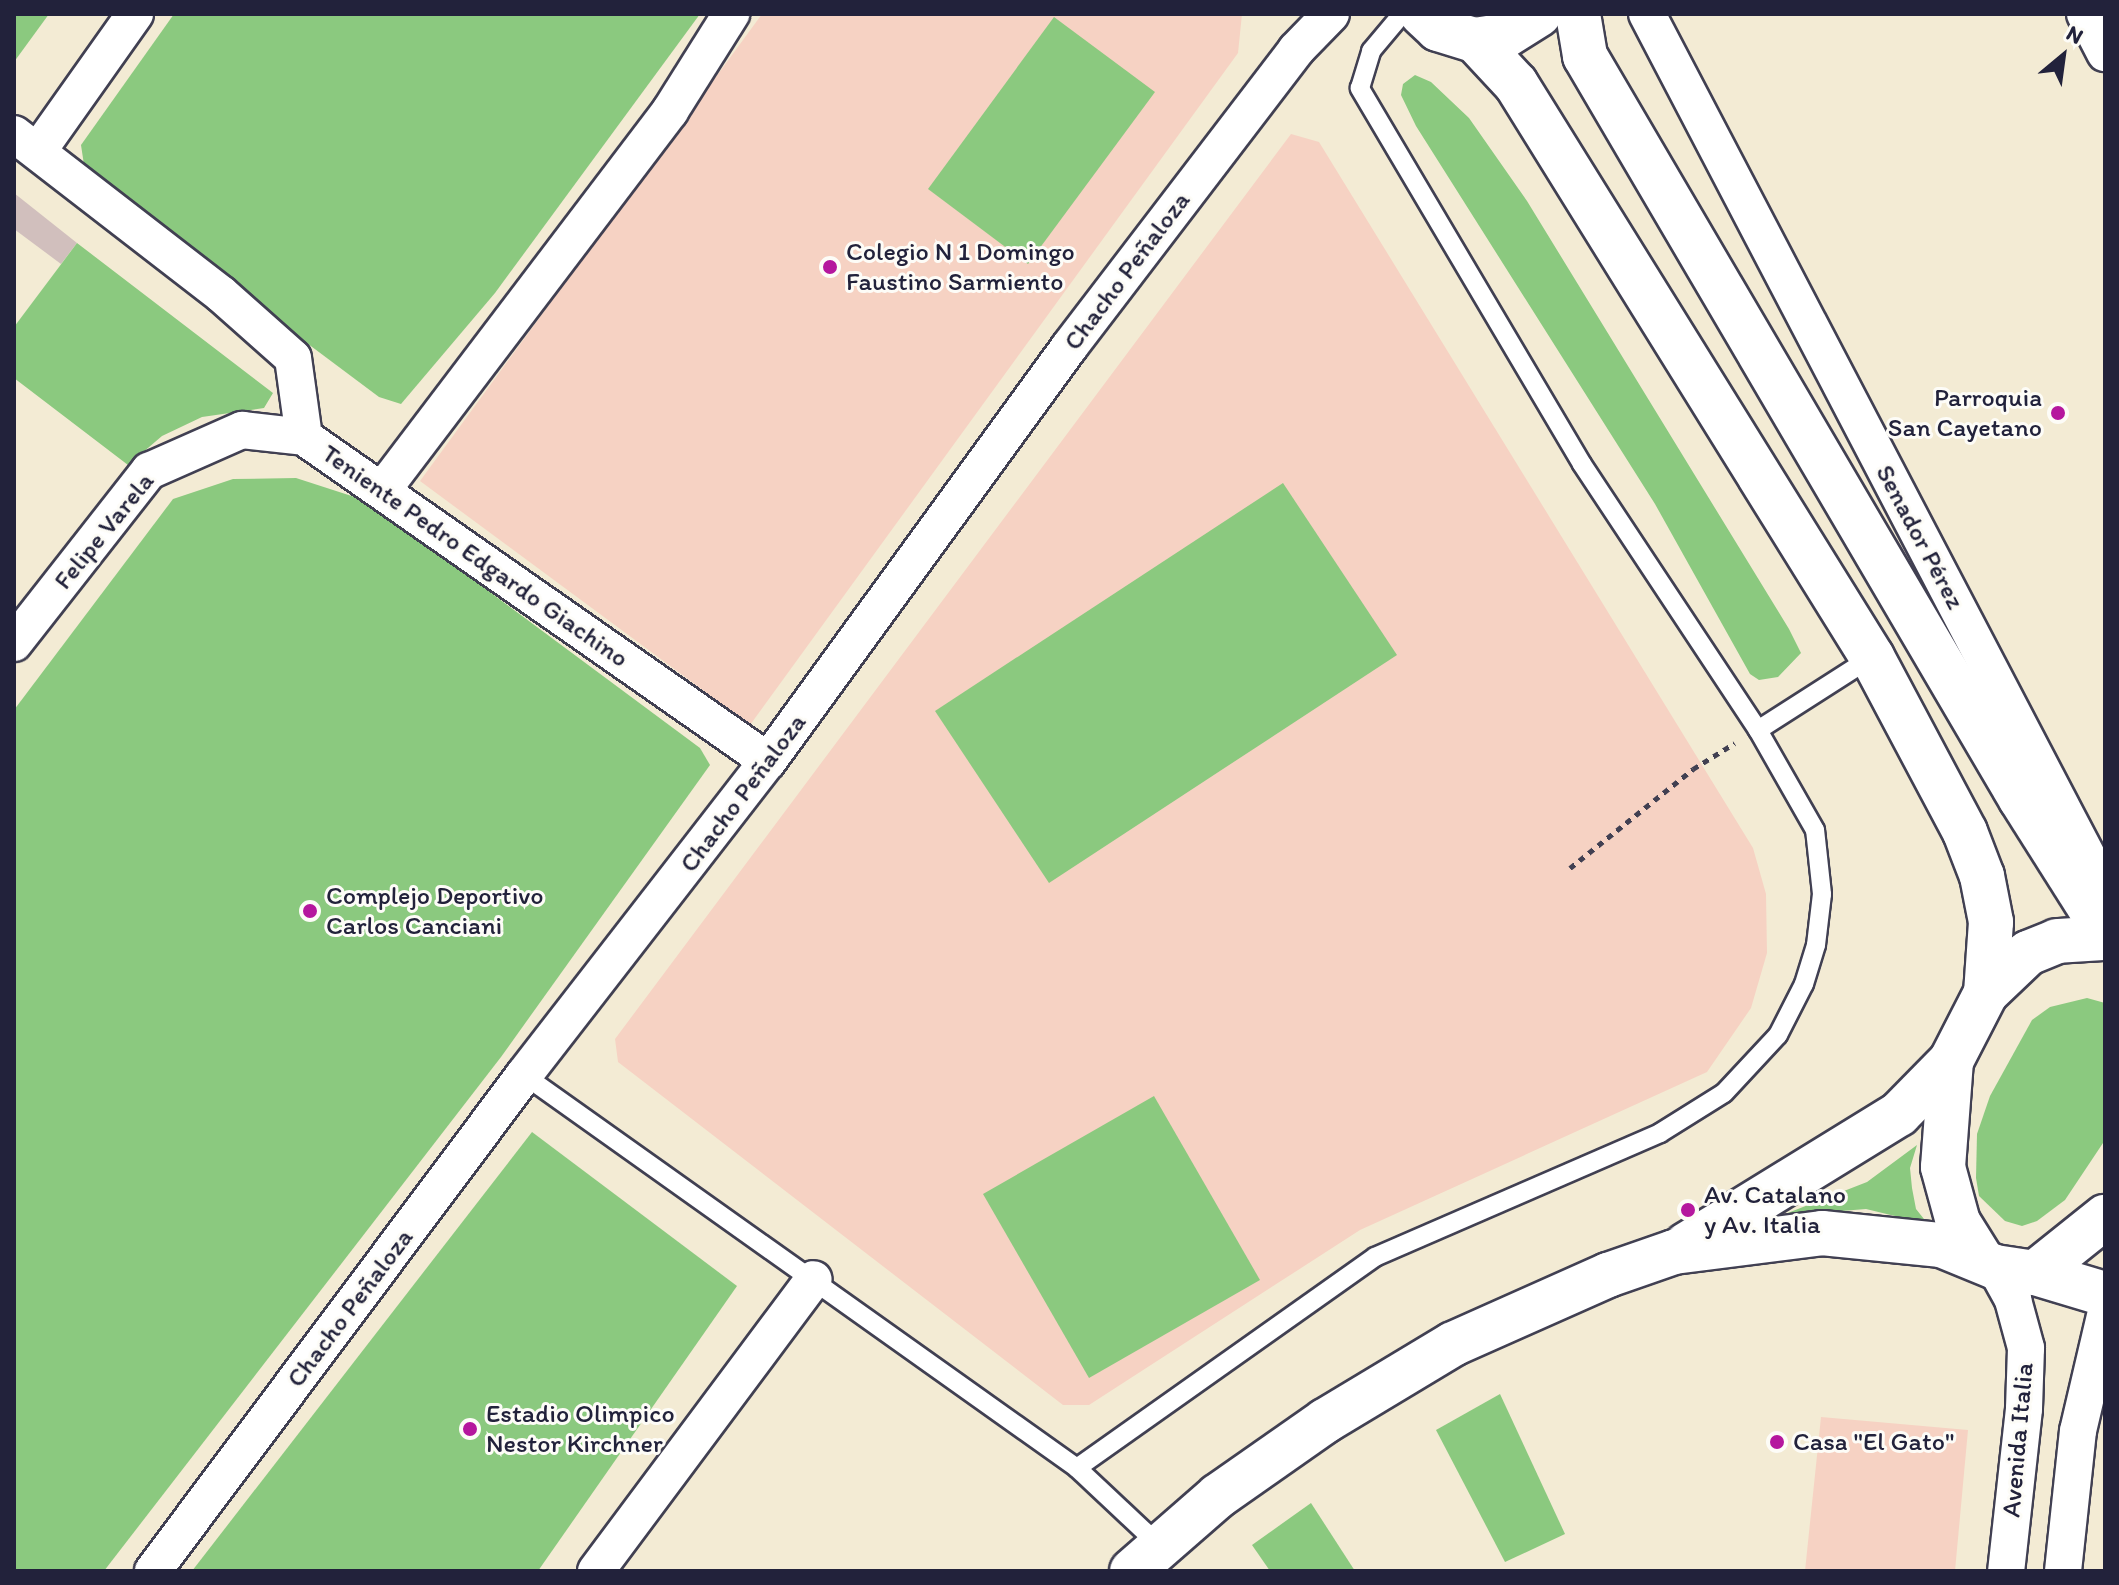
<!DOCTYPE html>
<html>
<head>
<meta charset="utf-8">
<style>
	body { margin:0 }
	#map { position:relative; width:2119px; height:1585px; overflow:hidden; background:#f3ebd4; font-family:Itim,sans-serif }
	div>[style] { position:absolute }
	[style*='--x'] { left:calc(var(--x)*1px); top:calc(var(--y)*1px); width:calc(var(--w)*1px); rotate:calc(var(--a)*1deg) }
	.built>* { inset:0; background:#f6d2c3 }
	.industrial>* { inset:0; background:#d1bfbd }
	.green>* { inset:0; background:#8bc97f }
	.path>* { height:5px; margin-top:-2.5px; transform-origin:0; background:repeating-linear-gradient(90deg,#414052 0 6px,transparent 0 12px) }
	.roads { filter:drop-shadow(2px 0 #414052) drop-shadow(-2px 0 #414052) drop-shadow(0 2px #414052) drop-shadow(0 -2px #414052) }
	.service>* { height:18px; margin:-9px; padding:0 9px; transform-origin:9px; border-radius:9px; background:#fff }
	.minor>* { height:36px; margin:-18px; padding:0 18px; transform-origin:18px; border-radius:18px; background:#fff }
	.tertiary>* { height:44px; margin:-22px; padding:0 22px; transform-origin:22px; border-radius:22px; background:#fff }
	.secondary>* { height:44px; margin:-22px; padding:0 22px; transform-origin:22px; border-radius:22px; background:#fff }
	.dots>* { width:22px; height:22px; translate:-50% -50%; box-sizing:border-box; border:4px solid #fdfcf7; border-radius:50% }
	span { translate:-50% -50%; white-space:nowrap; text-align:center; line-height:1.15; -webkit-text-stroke:6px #fdfcf7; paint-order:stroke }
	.poi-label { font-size:26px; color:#22223b }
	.left { translate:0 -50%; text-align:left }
	.right { translate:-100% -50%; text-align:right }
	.street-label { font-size:26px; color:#22223b }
	.frame { position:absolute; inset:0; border:16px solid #22223b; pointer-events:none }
	.north { position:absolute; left:2023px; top:16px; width:80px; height:80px; -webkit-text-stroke:6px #fdfcf7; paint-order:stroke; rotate:29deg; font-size:22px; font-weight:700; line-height:32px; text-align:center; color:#22223b }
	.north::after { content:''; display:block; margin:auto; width:28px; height:36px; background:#22223b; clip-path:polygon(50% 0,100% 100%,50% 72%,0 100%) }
</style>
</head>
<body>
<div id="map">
	<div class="built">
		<i style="clip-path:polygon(762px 14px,1242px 14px,1238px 53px,750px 725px,420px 481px)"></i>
		<i style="clip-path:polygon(1291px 134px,1319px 142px,1753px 848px,1766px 894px,1767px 953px,1751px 1008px,1707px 1072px,1360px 1230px,1089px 1405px,1063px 1405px,618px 1062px,615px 1039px)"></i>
		<i style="clip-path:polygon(1821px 1417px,1968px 1430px,1955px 1571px,1805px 1571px)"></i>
	</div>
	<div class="industrial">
		<i style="clip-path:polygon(14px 193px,77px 243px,61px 264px,14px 229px)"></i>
	</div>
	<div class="green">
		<i style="clip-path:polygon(14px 14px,49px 14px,14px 62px)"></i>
		<i style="clip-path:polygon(174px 14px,700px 14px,495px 293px,401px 404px,379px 397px,86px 178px,81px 145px)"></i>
		<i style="clip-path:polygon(1054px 17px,1155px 92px,1028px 264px,928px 189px)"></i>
		<i style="clip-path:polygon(1415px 75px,1431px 82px,1469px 118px,1527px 201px,1789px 629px,1801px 653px,1778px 677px,1759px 680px,1750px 674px,1655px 504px,1416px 126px,1401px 95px,1403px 84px)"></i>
		<i style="clip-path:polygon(77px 243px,273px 393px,264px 408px,202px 417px,162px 436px,128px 465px,14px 378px,14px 327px)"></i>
		<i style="clip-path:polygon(296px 478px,367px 501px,700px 748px,710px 765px,501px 1057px,104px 1571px,14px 1571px,14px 710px,173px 499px,233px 479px)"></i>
		<i style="clip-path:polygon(1283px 483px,1397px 655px,1049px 883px,935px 711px)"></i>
		<i style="clip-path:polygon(2087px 998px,2105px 1003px,2105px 1140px,2065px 1200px,2037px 1221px,2022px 1226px,2005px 1221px,1979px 1196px,1976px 1178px,1977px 1134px,1990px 1096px,2032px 1020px,2050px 1007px)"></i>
		<i style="clip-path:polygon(1154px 1096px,1260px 1280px,1089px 1378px,983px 1194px)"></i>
		<i style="clip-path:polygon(532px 1132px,737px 1286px,538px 1571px,192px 1571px)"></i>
		<i style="clip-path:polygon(1917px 1145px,1910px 1168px,1912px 1188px,1916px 1209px,1928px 1224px,1866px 1209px,1780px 1216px,1867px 1182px)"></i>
		<i style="clip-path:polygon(1500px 1394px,1565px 1534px,1505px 1562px,1436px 1430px)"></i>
		<i style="clip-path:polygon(1311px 1503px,1355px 1571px,1270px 1571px,1252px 1545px)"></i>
	</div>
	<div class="path">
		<i style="--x:1570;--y:868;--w:158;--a:-38.8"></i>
		<i style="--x:1693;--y:769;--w:49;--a:-31.8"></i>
	</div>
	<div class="roads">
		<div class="service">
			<i style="--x:1758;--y:730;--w:135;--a:-32.6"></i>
			<i style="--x:524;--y:1075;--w:678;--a:35.4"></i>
			<i style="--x:1077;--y:1468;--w:115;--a:43.2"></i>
			<i style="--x:1077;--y:1468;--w:365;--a:-35.3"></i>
			<i style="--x:1375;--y:1257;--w:311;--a:-23.5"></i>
			<i style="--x:1660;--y:1133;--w:75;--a:-32"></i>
			<i style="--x:1724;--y:1093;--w:79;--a:-47"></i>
			<i style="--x:1778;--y:1035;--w:57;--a:-63"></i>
			<i style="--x:1804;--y:984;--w:41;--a:-72.9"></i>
			<i style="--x:1816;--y:945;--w:51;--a:-83.3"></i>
			<i style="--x:1822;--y:894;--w:64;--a:-96.2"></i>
			<i style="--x:1815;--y:830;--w:115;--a:-119.7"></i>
			<i style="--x:1758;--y:730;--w:319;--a:-123.5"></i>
			<i style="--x:1582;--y:464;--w:437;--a:-120.6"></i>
			<i style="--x:1360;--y:88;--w:39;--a:-73"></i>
			<i style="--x:1371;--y:51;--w:48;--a:-50"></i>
		</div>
		<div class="minor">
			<i style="--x:1647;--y:14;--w:989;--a:62.4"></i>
			<i style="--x:2085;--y:14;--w:44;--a:62.9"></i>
			<i style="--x:14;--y:134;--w:262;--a:37.7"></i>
			<i style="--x:221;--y:294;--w:96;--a:41.6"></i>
			<i style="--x:293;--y:358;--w:80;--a:82.1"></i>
			<i style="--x:38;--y:151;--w:168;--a:-54.7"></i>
			<i style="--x:384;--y:488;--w:473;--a:-52.8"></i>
			<i style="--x:670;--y:111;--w:115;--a:-57.8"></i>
			<i style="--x:14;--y:643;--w:219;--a:-51.9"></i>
			<i style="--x:149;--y:471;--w:102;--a:-23.8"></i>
			<i style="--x:242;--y:430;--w:62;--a:6.4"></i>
			<i style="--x:304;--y:437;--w:566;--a:34.93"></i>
			<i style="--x:1995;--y:1267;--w:38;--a:61"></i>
			<i style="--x:2013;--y:1300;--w:50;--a:74.8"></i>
			<i style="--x:2026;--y:1348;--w:61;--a:91.9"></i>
			<i style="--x:2024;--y:1409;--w:163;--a:96.3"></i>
			<i style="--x:153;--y:1571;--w:619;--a:-53.2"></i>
			<i style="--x:524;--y:1075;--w:398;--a:-52.2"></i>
			<i style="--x:768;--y:761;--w:513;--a:-53.96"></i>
			<i style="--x:1070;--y:346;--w:372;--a:-52.6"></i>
			<i style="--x:1296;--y:50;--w:50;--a:-45.8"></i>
			<i style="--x:596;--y:1571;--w:364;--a:-53.3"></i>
			<i style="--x:2063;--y:1571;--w:141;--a:-83.9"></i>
			<i style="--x:2078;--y:1431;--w:118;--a:-76.8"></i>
		</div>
		<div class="tertiary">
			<i style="--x:2035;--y:1273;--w:73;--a:16.7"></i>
		</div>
		<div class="secondary">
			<i style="--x:1422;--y:14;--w:22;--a:43"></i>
			<i style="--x:1438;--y:29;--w:39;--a:17"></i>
			<i style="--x:1475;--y:40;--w:31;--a:-9"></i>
			<i style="--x:1506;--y:35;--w:39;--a:-32"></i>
			<i style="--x:1578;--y:14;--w:43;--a:80.5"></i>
			<i style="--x:1585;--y:56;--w:861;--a:59.6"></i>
			<i style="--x:2021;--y:799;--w:157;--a:57.7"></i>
			<i style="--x:1475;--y:40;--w:60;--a:47"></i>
			<i style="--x:1516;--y:84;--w:675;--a:58.15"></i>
			<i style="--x:1872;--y:657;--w:198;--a:62"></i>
			<i style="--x:1965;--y:832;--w:47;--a:68.9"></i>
			<i style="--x:1982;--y:876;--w:47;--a:78.9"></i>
			<i style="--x:1991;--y:922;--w:71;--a:94"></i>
			<i style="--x:1686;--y:1245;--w:250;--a:-31.6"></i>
			<i style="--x:1899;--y:1114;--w:74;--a:-45.5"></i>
			<i style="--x:1981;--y:1259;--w:44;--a:-121.9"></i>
			<i style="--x:1958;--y:1222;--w:57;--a:-105.3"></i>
			<i style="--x:1943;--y:1167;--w:106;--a:-85.7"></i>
			<i style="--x:1951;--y:1061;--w:76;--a:-62.8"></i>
			<i style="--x:1986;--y:993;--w:58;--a:-43.6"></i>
			<i style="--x:2028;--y:953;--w:31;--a:-22"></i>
			<i style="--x:2057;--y:941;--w:48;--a:-3.6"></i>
			<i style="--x:1132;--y:1571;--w:114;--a:-41.1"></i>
			<i style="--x:1218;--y:1496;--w:131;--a:-35"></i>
			<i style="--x:1325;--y:1421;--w:149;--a:-31"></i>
			<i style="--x:1453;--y:1344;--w:170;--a:-24"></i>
			<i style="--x:1608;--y:1275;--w:70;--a:-19.2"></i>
			<i style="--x:1674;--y:1252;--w:149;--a:-7.3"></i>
			<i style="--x:1822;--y:1233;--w:120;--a:5.8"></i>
			<i style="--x:1941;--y:1245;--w:58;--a:22.2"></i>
			<i style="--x:1995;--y:1267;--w:40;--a:8.5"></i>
			<i style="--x:2035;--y:1273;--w:90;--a:-38.7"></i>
		</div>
	</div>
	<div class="dots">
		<i style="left:830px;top:267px;background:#b5179e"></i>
		<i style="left:2058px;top:413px;background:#b5179e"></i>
		<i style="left:310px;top:911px;background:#b5179e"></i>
		<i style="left:1688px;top:1210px;background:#b5179e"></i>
		<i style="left:470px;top:1429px;background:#b5179e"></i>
		<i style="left:1777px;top:1442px;background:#b5179e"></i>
	</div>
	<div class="poi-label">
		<span class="left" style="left:846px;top:267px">Colegio N 1 Domingo<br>Faustino Sarmiento</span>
		<span class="right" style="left:2042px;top:413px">Parroquia<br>San Cayetano</span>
		<span class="left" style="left:326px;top:911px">Complejo Deportivo<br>Carlos Canciani</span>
		<span class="left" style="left:1704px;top:1210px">Av. Catalano<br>y Av. Italia</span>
		<span class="left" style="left:486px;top:1429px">Estadio Olimpico<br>Nestor Kirchner</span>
		<span class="left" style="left:1793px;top:1442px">Casa "El Gato"</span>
	</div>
	<div class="street-label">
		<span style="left:1127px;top:271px;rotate:-53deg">Chacho Peñaloza</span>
		<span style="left:104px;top:531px;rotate:-51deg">Felipe Varela</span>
		<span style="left:1920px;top:537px;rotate:62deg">Senador Pérez</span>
		<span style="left:475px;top:556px;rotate:35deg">Teniente Pedro Edgardo Giachino</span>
		<span style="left:743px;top:793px;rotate:-53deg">Chacho Peñaloza</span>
		<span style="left:350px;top:1308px;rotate:-53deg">Chacho Peñaloza</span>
		<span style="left:2018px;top:1440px;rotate:-85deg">Avenida Italia</span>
	</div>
	<div class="frame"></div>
	<div class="north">N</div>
</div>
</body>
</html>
